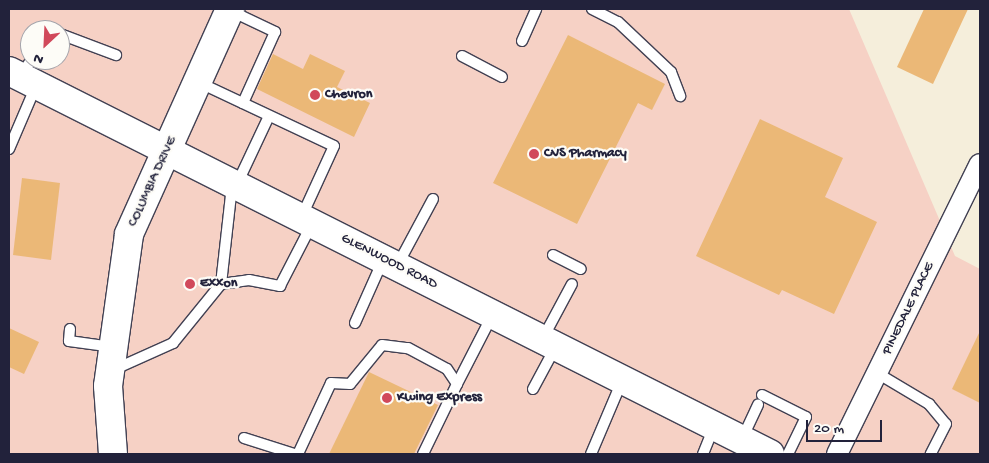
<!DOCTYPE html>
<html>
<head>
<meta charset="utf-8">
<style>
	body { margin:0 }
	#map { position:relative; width:989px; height:463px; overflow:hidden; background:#f5eedb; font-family:"Gochi Hand",sans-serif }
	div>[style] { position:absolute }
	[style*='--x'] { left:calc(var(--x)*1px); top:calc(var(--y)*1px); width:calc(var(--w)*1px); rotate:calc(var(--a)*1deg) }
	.built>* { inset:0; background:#f6d1c5 }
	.building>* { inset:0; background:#ebb877 }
	.roads { filter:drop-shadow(1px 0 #424153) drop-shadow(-1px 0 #424153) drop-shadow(0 1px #424153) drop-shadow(0 -1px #424153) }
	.service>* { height:10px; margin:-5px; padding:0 5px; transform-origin:5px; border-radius:5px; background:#fff }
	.minor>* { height:20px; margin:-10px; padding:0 10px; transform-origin:10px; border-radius:10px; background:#fff }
	.secondary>* { height:28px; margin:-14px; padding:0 14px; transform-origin:14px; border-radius:14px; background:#fff }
	.dots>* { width:14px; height:14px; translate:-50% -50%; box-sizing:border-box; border:2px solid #fdfcf7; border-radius:50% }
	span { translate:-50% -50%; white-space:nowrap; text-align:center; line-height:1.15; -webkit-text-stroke:4.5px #fdfcf7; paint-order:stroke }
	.poi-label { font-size:14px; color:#22223b; font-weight:700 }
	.left { translate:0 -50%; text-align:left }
	.street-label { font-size:14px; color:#22223b }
	.frame { position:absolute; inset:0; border:10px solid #22223b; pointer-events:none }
	.north { position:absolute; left:20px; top:20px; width:50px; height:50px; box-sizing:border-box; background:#fdfcf7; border:1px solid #a5a5ac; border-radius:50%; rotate:205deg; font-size:14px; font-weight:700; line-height:20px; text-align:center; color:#22223b }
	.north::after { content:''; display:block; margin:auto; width:18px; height:22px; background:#d1495b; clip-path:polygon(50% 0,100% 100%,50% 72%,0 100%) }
	.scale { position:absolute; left:806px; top:420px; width:76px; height:22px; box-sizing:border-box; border:2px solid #22223b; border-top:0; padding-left:6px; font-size:15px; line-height:18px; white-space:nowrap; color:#22223b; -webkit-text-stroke:4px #fdfcf7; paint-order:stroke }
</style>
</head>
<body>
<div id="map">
	<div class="built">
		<i style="clip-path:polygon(evenodd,9px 9px,849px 9px,955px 256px,980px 269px,980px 454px,9px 454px,9px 9px,30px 30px,60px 30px,60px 60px,30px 60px,30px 30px)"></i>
	</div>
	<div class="building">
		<i style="clip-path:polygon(924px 9px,968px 9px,933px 84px,897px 67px)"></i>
		<i style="clip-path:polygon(568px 35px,665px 84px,652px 110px,638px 103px,577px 224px,493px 183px)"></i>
		<i style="clip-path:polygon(273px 54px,303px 69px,310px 54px,345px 71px,337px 87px,370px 103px,354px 137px,257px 89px)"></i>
		<i style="clip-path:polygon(760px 119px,843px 158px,825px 197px,877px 222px,834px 314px,782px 290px,779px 295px,696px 256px)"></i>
		<i style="clip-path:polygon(22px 178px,60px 183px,51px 260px,13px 255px)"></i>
		<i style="clip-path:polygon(9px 328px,39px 342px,24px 374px,9px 367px)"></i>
		<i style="clip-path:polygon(980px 331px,980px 403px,952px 389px)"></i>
		<i style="clip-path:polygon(369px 372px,438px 405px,414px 454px,329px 454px)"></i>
	</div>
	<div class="roads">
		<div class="service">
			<i style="--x:592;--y:9;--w:29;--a:27"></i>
			<i style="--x:618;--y:22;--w:73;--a:43.3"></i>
			<i style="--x:671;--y:72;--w:26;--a:69"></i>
			<i style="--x:231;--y:11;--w:49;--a:25.5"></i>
			<i style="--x:275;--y:32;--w:78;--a:114.3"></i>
			<i style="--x:48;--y:30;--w:1;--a:0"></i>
			<i style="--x:60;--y:34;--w:60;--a:20.6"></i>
			<i style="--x:522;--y:41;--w:35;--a:-66"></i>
			<i style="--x:462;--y:56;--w:45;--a:27.7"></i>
			<i style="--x:21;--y:76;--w:19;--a:-58"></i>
			<i style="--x:198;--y:82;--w:150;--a:25.2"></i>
			<i style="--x:334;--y:146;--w:77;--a:114.6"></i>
			<i style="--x:9;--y:149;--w:69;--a:-66.8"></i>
			<i style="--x:237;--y:184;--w:75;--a:-64.8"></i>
			<i style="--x:553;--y:255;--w:31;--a:27"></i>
			<i style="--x:397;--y:266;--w:76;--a:-61.8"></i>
			<i style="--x:221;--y:284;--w:28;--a:-8"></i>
			<i style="--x:249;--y:280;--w:32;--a:11"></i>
			<i style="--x:280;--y:286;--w:70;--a:-62.7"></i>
			<i style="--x:355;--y:323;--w:69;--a:-66"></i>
			<i style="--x:70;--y:329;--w:12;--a:95"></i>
			<i style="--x:69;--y:341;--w:43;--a:7.9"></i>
			<i style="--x:543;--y:338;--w:61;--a:-61.8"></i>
			<i style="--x:113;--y:370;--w:66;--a:-24.2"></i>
			<i style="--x:173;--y:343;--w:76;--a:-50.9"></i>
			<i style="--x:221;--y:284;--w:99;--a:-83.6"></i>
			<i style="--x:877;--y:373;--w:61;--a:30.8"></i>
			<i style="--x:929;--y:404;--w:26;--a:50"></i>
			<i style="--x:946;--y:424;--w:34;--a:117"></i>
			<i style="--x:457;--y:384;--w:76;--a:-62.8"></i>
			<i style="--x:533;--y:389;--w:47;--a:-61.8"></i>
			<i style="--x:762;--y:395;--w:49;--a:26.6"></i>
			<i style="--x:806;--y:417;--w:41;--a:115.9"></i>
			<i style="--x:244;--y:438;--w:52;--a:17.7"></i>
			<i style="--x:742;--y:439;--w:38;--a:-65"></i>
			<i style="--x:298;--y:454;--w:78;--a:-65.1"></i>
			<i style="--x:331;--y:383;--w:19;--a:3"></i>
			<i style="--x:350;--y:384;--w:50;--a:-50.6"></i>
			<i style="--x:382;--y:345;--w:26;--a:7"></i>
			<i style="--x:408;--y:348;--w:44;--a:28.3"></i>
			<i style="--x:447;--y:369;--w:18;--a:56"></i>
			<i style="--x:457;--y:384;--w:78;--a:115.9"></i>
			<i style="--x:591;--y:454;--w:79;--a:-67"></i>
			<i style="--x:703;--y:454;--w:29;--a:-68"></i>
		</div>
		<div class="minor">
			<i style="--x:837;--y:454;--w:323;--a:-63.8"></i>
		</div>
		<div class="secondary">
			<i style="--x:9;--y:71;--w:852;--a:26.72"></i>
			<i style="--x:113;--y:454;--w:68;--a:-94.2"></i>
			<i style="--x:108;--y:386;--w:153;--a:-82.1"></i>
			<i style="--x:129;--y:234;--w:247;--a:-65.8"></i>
		</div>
	</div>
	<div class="dots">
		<i style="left:315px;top:95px;background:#d1495b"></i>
		<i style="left:534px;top:154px;background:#d1495b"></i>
		<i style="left:190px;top:284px;background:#d1495b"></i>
		<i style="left:387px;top:398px;background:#d1495b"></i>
	</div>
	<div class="poi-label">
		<span class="left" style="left:325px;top:95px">Chevron</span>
		<span class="left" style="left:544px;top:154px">CVS Pharmacy</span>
		<span class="left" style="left:200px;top:284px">Exxon</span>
		<span class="left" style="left:397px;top:398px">Kwing Express</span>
	</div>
	<div class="street-label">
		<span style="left:153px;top:182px;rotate:-65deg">COLUMBIA DRIVE</span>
		<span style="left:389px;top:262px;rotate:27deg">GLENWOOD ROAD</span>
		<span style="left:909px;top:309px;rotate:-64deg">PINEDALE PLACE</span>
	</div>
	<div class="frame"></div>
	<div class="north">N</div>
	<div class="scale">20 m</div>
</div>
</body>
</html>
